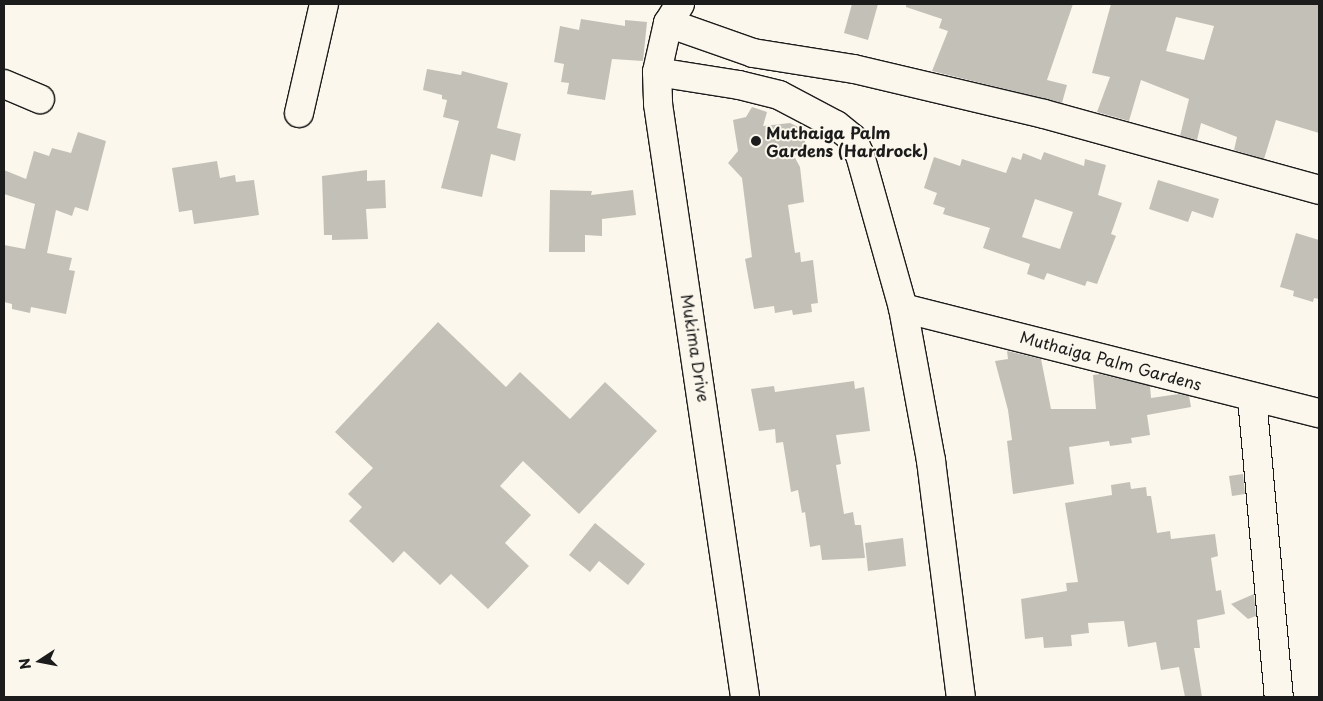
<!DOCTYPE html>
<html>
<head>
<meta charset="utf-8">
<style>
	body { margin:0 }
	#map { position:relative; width:1323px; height:701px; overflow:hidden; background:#fbf7ec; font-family:"Playpen Sans",sans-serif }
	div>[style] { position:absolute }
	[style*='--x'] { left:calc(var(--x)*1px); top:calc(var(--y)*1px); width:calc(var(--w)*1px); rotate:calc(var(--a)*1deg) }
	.building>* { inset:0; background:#c3c0b8 }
	.roads { filter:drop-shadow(1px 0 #1c1c1c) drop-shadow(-1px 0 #1c1c1c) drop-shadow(0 1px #1c1c1c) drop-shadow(0 -1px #1c1c1c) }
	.minor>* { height:28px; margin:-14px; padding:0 14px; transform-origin:14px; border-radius:14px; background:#fbf7ec }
	.dots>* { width:14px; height:14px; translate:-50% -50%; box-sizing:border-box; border:2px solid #fbf7ec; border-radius:50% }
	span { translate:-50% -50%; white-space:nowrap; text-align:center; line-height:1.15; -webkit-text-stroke:4px #fbf7ec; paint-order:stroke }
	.poi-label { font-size:16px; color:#1c1c1c; font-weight:700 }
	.left { translate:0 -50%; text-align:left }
	.street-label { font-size:16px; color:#1c1c1c }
	.frame { position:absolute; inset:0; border:5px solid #1c1c1c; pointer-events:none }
	.north { position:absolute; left:15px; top:636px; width:50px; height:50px; -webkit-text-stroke:4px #fbf7ec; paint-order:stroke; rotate:259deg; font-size:14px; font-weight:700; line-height:20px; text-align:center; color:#1c1c1c }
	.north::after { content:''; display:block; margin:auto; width:18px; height:22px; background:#1c1c1c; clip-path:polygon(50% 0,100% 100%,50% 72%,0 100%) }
</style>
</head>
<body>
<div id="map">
	<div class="building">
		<i style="clip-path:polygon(852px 4px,878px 4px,868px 40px,844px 33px)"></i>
		<i style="clip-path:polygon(906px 4px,1073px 4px,1047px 80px,1067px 85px,1062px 103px,932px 71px,948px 31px,939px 28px,942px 19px,906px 7px)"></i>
		<i style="clip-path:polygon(evenodd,1111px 4px,1319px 4px,1319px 133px,1276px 120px,1264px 159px,1234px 150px,1237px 137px,1201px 123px,1197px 140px,1180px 136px,1189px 99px,1141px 80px,1129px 121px,1097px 112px,1110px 77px,1092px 73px,1111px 4px,1176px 17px,1214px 26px,1204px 60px,1166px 51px,1176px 17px)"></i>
		<i style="clip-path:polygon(581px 19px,625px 26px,625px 20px,647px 22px,643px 61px,612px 59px,605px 100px,567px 94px,569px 83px,561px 82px,564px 64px,554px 62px,560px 26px,579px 30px)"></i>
		<i style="clip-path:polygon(427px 69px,461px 75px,462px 71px,508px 83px,497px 128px,521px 134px,515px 161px,491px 154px,482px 197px,441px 188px,459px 121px,443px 117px,447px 100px,442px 99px,442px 95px,423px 90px)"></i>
		<i style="clip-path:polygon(752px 107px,767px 112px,763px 126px,790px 123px,803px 129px,806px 147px,794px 156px,800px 167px,804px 202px,788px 205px,795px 253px,800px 252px,801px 262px,813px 260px,818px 303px,811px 304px,812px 312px,793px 315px,792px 310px,775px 313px,774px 306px,754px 309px,745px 259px,752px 257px,742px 178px,728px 163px,738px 151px,733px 120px,746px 117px)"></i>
		<i style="clip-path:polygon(78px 132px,106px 141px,88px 211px,75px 207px,72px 216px,56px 210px,47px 253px,72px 258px,69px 270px,75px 271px,66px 314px,31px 307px,30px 313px,12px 309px,12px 304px,4px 302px,4px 245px,25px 249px,35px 204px,4px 194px,4px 170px,26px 179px,34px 151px,49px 156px,52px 148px,71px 153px)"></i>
		<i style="clip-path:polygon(evenodd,1044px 152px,1084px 166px,1085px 159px,1106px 165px,1098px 195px,1122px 203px,1111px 234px,1116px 236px,1097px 284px,1087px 281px,1085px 286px,1047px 273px,1044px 280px,1027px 274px,1030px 264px,983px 248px,990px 228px,943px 214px,945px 208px,933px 204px,937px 193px,924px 188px,934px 157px,960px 166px,962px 159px,1006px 173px,1012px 157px,1021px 160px,1023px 153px,1041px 160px,1044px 152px,1035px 199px,1073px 212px,1060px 249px,1022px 237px,1035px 199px)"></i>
		<i style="clip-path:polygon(217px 161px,220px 178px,235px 175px,236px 182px,254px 180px,259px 215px,194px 224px,192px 210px,179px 212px,172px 168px)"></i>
		<i style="clip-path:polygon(367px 170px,367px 181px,385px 180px,386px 208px,366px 209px,368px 239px,332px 240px,332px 235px,324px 235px,322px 176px)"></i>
		<i style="clip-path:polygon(1158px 180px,1219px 199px,1213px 218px,1192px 211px,1188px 222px,1149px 209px)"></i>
		<i style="clip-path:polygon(550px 190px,592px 191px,591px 195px,633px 190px,636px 215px,602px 219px,602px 236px,585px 235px,585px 252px,549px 252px)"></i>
		<i style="clip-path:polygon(1296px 233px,1319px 240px,1319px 299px,1314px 298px,1313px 302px,1293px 296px,1294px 291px,1280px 287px)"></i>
		<i style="clip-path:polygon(438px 322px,506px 387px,520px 372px,570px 419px,605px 382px,657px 431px,579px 514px,523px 461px,500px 486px,531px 515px,505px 543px,529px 566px,488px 609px,451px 574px,440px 585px,404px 551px,393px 563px,349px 521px,362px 507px,348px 494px,373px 468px,335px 432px)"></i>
		<i style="clip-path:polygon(1007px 351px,1041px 359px,1051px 409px,1096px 409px,1093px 375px,1100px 374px,1150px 386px,1151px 398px,1179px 394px,1189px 396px,1191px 407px,1147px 415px,1150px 435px,1131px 438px,1132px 443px,1110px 446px,1109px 441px,1069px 447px,1074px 484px,1013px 494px,1007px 441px,1012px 440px,1008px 410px,995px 361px,1008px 359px)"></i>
		<i style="clip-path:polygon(854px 381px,855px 389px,864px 387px,870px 431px,836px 435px,841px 464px,836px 465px,844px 514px,853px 512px,855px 525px,861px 525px,865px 558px,822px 560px,820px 545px,810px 547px,805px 512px,802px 513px,798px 490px,791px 492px,783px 442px,776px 443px,775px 429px,759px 431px,751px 389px,774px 386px,775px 392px)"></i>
		<i style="clip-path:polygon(1243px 474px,1245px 494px,1232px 496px,1229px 476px)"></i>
		<i style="clip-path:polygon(1130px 482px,1131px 489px,1146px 487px,1147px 496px,1151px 496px,1157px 533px,1170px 531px,1171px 539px,1215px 534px,1218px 556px,1211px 558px,1216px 591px,1221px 590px,1225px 614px,1197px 620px,1200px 648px,1194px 648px,1202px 697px,1185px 697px,1179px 667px,1161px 670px,1156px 642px,1128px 647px,1124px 621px,1088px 623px,1089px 633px,1071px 635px,1072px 646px,1044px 648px,1043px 637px,1025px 639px,1021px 599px,1067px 591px,1066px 583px,1078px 582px,1065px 503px,1112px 495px,1111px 485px)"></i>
		<i style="clip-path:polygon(595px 523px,645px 564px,628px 585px,599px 561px,590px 572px,569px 555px)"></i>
		<i style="clip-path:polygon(903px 538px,906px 566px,868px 571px,865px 543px)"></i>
		<i style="clip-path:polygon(1254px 594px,1256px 616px,1248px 619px,1231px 604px)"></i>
	</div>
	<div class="roads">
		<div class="minor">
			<i style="--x:680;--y:4;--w:22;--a:122"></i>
			<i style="--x:668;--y:23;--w:50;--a:102.7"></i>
			<i style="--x:657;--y:72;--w:32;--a:88"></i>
			<i style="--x:658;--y:104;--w:599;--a:81.65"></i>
			<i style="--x:668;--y:23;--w:90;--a:19.4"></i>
			<i style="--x:753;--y:53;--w:102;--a:9"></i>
			<i style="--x:854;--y:69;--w:195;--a:13.3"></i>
			<i style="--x:1044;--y:114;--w:285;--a:15.4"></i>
			<i style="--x:657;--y:72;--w:83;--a:9"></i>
			<i style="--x:739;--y:85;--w:41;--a:14"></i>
			<i style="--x:779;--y:95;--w:64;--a:27.8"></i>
			<i style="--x:836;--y:125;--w:21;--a:39"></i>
			<i style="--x:852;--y:138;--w:19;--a:65"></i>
			<i style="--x:860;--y:155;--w:159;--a:74.3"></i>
			<i style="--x:903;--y:308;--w:156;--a:79.6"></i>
			<i style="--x:931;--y:461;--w:238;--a:82.8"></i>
			<i style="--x:4;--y:84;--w:39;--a:23"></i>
			<i style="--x:299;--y:113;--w:112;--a:-77.1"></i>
			<i style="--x:903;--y:308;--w:429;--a:14.2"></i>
			<i style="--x:1252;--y:397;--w:301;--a:84.9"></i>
		</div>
	</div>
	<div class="dots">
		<i style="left:756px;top:141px;background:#1c1c1c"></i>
	</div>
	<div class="poi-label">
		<span class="left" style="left:766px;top:141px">Muthaiga Palm<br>Gardens (Hardrock)</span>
	</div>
	<div class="street-label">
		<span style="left:696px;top:348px;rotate:81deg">Mukima Drive</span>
		<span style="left:1111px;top:360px;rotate:15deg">Muthaiga Palm Gardens</span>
	</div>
	<div class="frame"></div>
	<div class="north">N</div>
</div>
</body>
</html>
